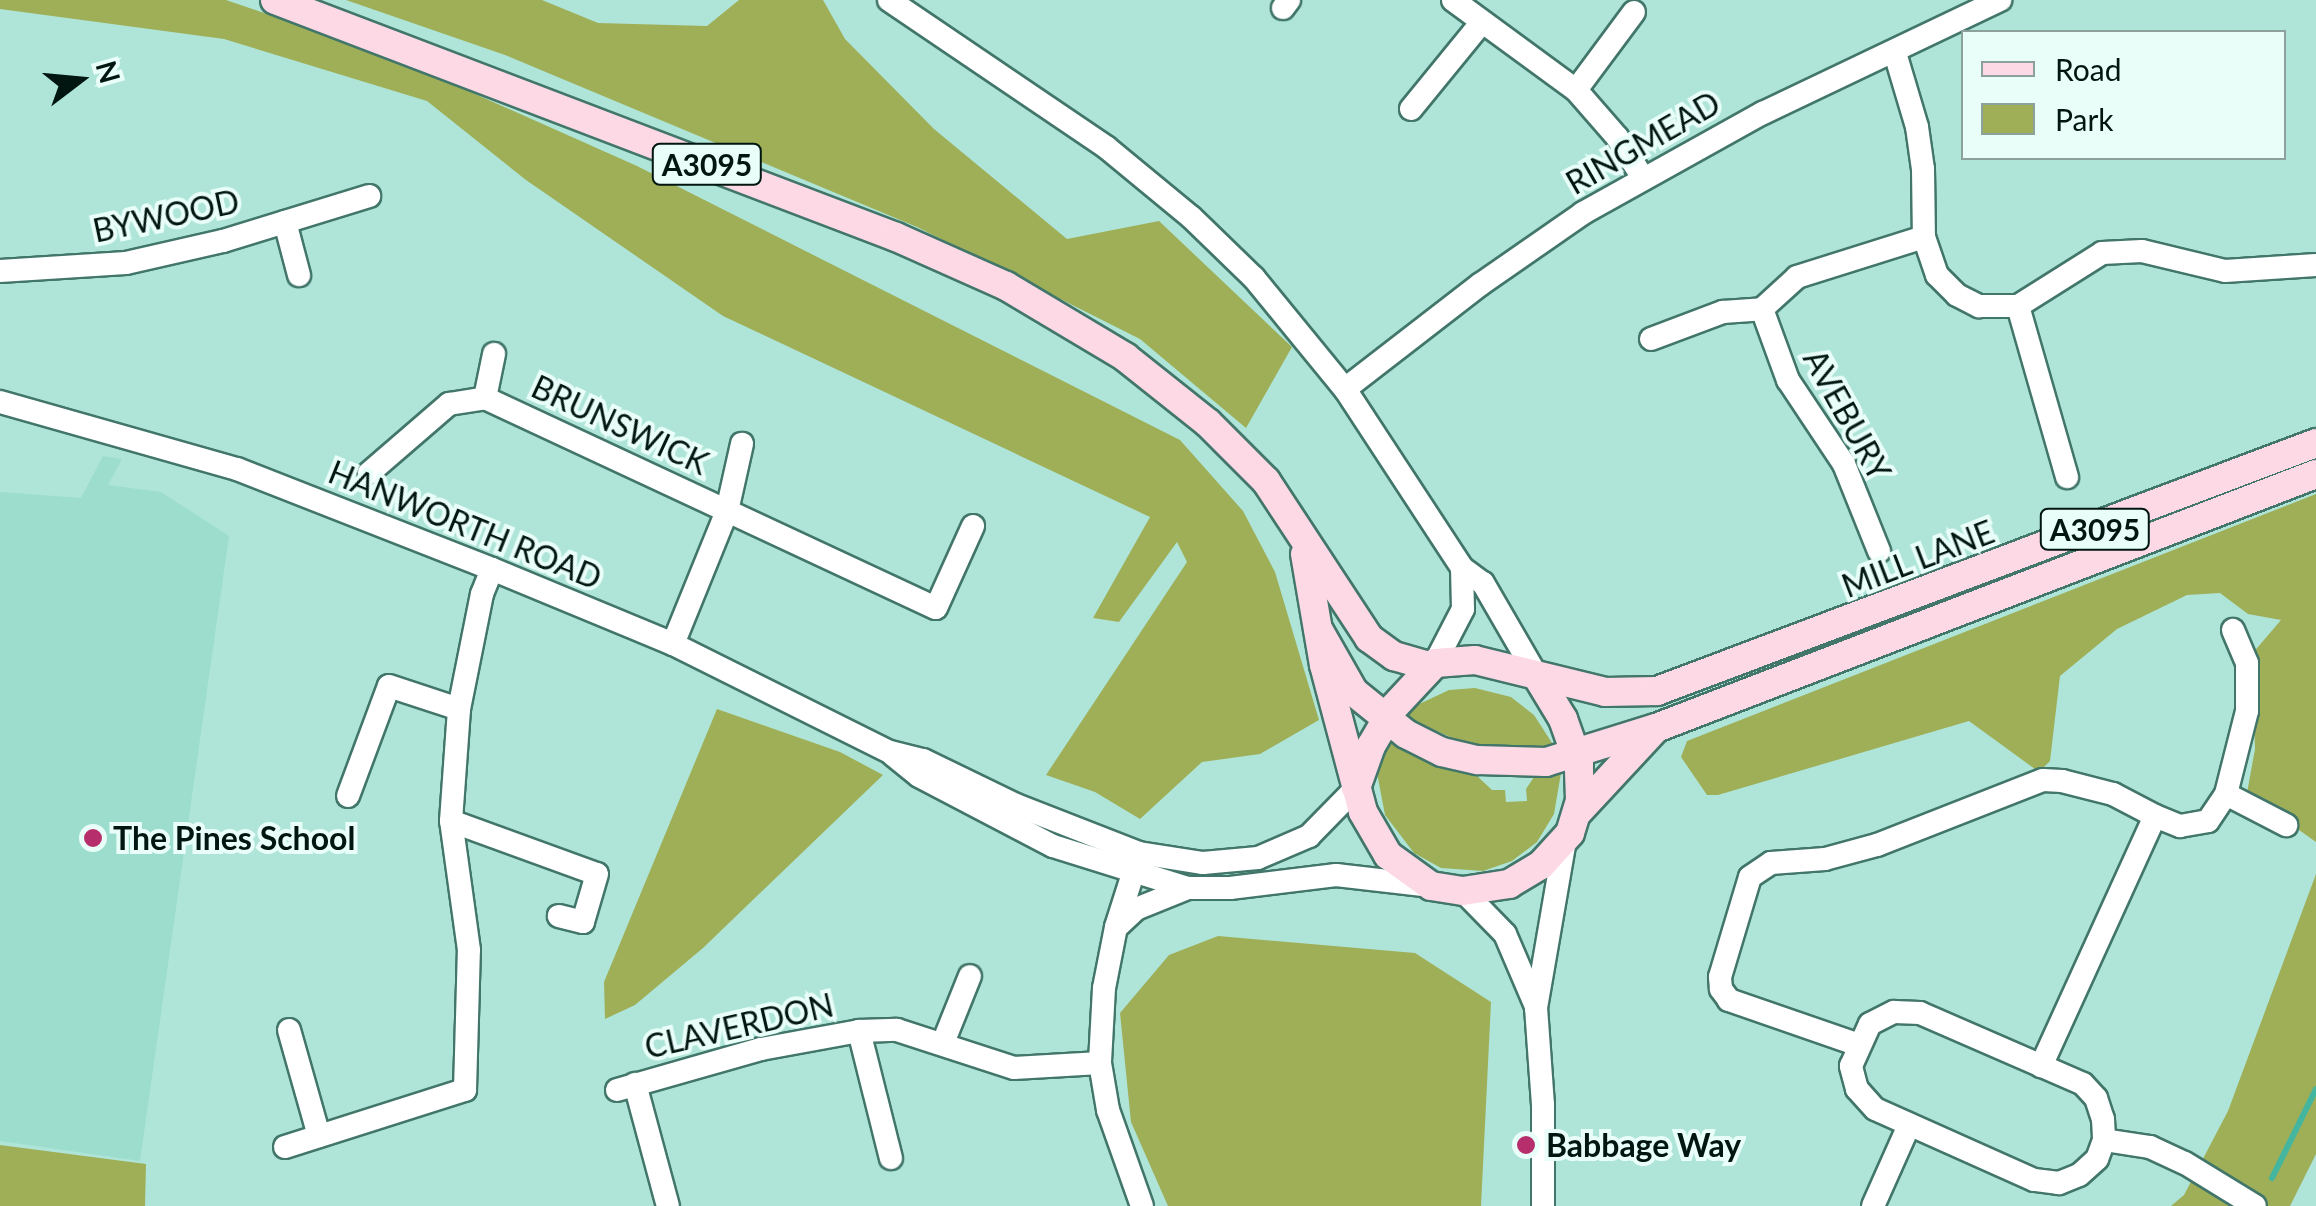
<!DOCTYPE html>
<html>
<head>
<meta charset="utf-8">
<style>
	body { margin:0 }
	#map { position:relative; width:2316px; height:1206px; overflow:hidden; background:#afe5d8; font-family:Lato,sans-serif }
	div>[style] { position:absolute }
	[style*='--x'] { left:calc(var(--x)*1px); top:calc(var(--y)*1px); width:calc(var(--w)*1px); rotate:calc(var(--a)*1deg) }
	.built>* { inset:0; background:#9dddcd }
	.green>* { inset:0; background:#9faf58 }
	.stream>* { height:6px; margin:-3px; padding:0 3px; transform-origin:3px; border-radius:3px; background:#44b59f }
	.roads { filter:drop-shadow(2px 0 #42766a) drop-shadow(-2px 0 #42766a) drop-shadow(0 2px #42766a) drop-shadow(0 -2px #42766a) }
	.minor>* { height:22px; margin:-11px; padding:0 11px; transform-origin:11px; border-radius:11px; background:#fff }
	.major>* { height:28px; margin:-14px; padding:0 14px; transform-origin:14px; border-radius:14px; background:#fdd9e5 }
	.dots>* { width:28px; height:28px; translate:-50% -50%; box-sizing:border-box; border:5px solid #e9fef9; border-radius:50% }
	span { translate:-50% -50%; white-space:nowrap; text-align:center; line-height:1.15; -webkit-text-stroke:8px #e9fef9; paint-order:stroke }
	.shield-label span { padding:2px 8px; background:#e9fef9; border:2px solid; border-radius:8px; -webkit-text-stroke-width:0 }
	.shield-label { font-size:30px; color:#021611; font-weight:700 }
	.street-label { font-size:32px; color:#021611 }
	.poi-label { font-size:32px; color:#021611; font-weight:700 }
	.left { translate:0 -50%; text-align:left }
	.legend { position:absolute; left:1961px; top:30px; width:325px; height:130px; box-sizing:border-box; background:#e9fef9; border:2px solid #8da19c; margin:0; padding:12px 18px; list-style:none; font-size:30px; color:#021611 }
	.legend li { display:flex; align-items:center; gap:20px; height:50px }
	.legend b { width:50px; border:2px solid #8da19c }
	.north { position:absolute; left:30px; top:30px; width:100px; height:100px; -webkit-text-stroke:8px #e9fef9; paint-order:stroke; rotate:74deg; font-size:28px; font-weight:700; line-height:40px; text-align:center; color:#021611 }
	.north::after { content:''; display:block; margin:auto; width:35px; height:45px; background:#021611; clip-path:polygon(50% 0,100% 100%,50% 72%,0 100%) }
</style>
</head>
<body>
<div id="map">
	<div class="built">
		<i style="clip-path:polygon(103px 456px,122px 459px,108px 485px,161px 492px,229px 536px,140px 1161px,0 1141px,0 492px,81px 498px)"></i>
	</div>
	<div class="green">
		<i style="clip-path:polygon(0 0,226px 0,392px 57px,637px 166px,1180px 440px,1243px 511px,1275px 572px,1319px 720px,1260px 754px,1202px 762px,1140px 819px,1095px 792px,1046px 775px,1187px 562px,1177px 542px,1119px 622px,1093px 618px,1150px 517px,723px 316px,526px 180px,427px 101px,224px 39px,0 9px)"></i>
		<i style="clip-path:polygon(346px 0,542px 0,598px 23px,707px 26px,739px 0,823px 0,845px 39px,934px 129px,1067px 239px,1159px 221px,1292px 347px,1246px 428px,1140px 339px,917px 227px,505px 55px)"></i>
		<i style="clip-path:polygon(2316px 494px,2316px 842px,2247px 793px,2255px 749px,2252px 654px,2281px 620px,2248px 614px,2220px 593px,2187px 595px,2117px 629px,2060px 676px,2050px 761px,2039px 772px,1969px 721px,1718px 795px,1707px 795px,1681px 757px,1687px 741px)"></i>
		<i style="clip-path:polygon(1449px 690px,1475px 688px,1511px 697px,1534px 715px,1554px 746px,1532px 749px,1466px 744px,1405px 717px,1415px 706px)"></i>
		<i style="clip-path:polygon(717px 709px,840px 752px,883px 775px,703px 948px,635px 1005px,605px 1019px,604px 982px)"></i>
		<i style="clip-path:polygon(1388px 740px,1441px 766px,1476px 775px,1492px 790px,1505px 790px,1506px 802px,1527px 801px,1526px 789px,1534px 777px,1561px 773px,1554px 814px,1537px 842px,1512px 861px,1483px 871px,1441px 868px,1414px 853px,1385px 815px,1377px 773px)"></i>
		<i style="clip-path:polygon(2316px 874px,2316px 1154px,2290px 1206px,2171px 1206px,2184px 1195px,2228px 1111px)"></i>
		<i style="clip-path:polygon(1218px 936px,1415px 953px,1491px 1002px,1481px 1206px,1168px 1206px,1131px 1122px,1120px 1013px,1169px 955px)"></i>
		<i style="clip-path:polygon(0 1145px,146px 1164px,145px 1206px,0 1206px)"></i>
	</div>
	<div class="stream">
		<i style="--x:2272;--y:1178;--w:99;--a:-63.7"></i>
	</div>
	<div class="roads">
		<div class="minor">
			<i style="--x:889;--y:0;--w:262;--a:34.1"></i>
			<i style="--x:1106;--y:147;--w:110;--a:39.5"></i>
			<i style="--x:1191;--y:217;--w:88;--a:44.1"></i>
			<i style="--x:1254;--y:278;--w:144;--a:50.7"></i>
			<i style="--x:1345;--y:389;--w:214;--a:56.8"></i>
			<i style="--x:1462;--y:568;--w:26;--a:36"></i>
			<i style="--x:1483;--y:583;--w:108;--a:59.9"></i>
			<i style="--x:1453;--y:0;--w:152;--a:36.2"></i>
			<i style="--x:1576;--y:90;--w:62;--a:48.9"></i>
			<i style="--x:1617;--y:137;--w:49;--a:57.6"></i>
			<i style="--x:1283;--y:8;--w:10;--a:-53"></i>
			<i style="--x:1895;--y:53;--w:77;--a:73.4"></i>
			<i style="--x:1917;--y:127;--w:42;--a:81.9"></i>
			<i style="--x:1923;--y:169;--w:68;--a:89.2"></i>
			<i style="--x:1924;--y:237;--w:40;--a:71.1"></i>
			<i style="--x:1937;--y:275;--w:28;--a:45"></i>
			<i style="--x:1957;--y:295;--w:25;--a:27"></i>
			<i style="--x:1979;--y:306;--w:39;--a:0"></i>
			<i style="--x:2018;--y:306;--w:99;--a:-32.2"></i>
			<i style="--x:2102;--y:253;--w:40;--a:-2.9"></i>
			<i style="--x:2142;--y:251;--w:85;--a:13.5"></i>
			<i style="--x:2225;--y:271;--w:91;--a:-3.8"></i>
			<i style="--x:1576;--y:90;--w:97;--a:-53.4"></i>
			<i style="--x:1411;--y:109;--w:112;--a:-50.8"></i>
			<i style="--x:285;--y:222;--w:55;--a:75.2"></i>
			<i style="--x:0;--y:271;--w:126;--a:-3.6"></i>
			<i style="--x:126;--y:263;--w:99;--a:-12.8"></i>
			<i style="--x:223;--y:241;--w:153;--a:-17.1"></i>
			<i style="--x:2018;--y:306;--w:178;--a:74"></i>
			<i style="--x:1762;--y:309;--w:76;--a:69.9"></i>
			<i style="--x:1788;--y:380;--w:101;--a:56.3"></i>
			<i style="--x:1844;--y:464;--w:94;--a:68.1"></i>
			<i style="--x:1651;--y:339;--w:77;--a:-20.6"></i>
			<i style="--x:1723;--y:312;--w:39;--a:-4"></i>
			<i style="--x:1762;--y:309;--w:47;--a:-42.4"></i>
			<i style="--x:1797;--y:277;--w:133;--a:-17.5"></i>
			<i style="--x:1345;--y:389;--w:172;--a:-37.7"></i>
			<i style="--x:1481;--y:284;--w:124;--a:-34.8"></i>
			<i style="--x:1583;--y:213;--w:206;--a:-29.1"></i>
			<i style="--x:1763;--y:113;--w:263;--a:-25.5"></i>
			<i style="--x:485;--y:398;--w:45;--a:-78.4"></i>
			<i style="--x:0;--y:402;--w:246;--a:15.8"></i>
			<i style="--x:237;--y:469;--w:274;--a:21.4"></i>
			<i style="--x:492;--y:569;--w:196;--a:22.5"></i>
			<i style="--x:673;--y:644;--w:242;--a:26.5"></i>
			<i style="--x:890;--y:752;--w:34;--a:14"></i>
			<i style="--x:923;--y:760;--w:103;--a:25.8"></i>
			<i style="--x:1016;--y:805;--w:132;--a:21.3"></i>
			<i style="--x:1139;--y:853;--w:65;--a:8.9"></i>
			<i style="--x:1203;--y:863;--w:55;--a:-5.2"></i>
			<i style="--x:1258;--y:858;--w:56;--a:-23.3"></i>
			<i style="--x:1309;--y:836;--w:67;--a:-45.6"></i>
			<i style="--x:369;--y:473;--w:106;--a:-40.8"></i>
			<i style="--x:449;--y:404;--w:36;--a:-9"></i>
			<i style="--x:485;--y:398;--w:497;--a:25"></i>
			<i style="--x:936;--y:608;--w:90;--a:-65.7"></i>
			<i style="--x:673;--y:644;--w:144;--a:-67.9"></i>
			<i style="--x:727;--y:511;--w:69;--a:-77.4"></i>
			<i style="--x:1435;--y:663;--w:61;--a:-62.6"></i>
			<i style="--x:1463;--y:609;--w:41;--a:-91.4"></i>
			<i style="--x:893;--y:755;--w:33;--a:39"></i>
			<i style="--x:919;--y:776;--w:151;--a:27.6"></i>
			<i style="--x:1053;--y:846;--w:141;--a:17.3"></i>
			<i style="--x:1188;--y:888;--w:42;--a:0"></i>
			<i style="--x:1230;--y:888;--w:107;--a:-7"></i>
			<i style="--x:1336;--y:875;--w:96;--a:6.6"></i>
			<i style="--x:2226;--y:794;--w:68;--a:27.3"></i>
			<i style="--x:348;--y:796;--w:117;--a:-69.6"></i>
			<i style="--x:389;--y:686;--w:74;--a:18.2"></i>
			<i style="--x:2155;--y:816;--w:27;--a:22"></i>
			<i style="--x:2180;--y:826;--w:28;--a:-10"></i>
			<i style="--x:2208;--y:821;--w:32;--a:-56"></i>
			<i style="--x:2226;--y:794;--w:86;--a:-75.8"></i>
			<i style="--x:2247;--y:711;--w:48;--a:-90"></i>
			<i style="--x:2247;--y:663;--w:36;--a:-113"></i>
			<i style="--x:451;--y:821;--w:155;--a:20"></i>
			<i style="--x:597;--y:874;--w:50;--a:106.3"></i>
			<i style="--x:583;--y:922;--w:25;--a:-166"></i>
			<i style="--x:1137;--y:861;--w:69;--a:107.7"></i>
			<i style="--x:1116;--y:927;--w:62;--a:101.1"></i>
			<i style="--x:1104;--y:988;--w:75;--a:93.1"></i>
			<i style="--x:1100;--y:1063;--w:48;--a:80.3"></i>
			<i style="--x:1108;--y:1110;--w:102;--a:70.5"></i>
			<i style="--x:1463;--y:891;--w:60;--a:45.7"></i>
			<i style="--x:1505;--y:934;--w:76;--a:66.8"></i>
			<i style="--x:1119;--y:925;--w:23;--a:-43"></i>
			<i style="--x:1136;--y:909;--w:56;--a:-22"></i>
			<i style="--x:1894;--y:1012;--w:26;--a:2"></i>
			<i style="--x:1920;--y:1013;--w:178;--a:23.5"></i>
			<i style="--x:2083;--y:1084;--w:19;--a:47"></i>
			<i style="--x:2096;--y:1098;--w:22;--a:72"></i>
			<i style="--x:2103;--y:1119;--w:21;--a:87"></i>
			<i style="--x:2104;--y:1140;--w:20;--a:110"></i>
			<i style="--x:2097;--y:1159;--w:24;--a:138"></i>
			<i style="--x:2079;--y:1175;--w:22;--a:158"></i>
			<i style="--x:2059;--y:1183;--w:25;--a:-173"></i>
			<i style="--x:2034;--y:1180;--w:174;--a:-155.9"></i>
			<i style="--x:1875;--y:1109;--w:27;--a:-132"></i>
			<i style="--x:1857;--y:1089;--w:24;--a:-105"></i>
			<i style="--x:1851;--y:1066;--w:46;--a:-65.7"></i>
			<i style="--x:1870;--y:1024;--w:27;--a:-27"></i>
			<i style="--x:289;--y:1030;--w:110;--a:74.2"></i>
			<i style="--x:859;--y:1031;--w:131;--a:75.9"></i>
			<i style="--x:943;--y:1043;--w:72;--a:-68.1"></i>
			<i style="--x:1859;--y:1045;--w:138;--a:-160.9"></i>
			<i style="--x:1729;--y:1000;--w:14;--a:-126"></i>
			<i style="--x:1721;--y:989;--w:12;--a:-95"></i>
			<i style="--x:1720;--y:977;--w:104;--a:-73.3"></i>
			<i style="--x:1750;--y:877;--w:25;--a:-34"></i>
			<i style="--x:1771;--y:863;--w:54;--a:-4.2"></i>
			<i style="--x:1825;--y:859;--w:54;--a:-15.1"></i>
			<i style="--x:1877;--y:845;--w:178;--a:-21.4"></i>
			<i style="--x:2043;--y:780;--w:19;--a:3"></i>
			<i style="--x:2062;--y:781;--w:53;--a:14.3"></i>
			<i style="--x:2113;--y:794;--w:47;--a:27.6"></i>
			<i style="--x:2155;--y:816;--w:275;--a:114.5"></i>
			<i style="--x:635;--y:1084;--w:126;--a:74.9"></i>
			<i style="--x:617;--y:1090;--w:150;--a:-15.9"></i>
			<i style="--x:761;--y:1049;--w:100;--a:-10.4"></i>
			<i style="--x:859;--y:1031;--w:38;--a:-2"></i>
			<i style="--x:897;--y:1030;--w:123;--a:18"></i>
			<i style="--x:1014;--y:1068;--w:86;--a:-3.3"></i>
			<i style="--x:2104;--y:1140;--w:47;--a:8.7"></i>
			<i style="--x:2150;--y:1147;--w:38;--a:25"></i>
			<i style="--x:2185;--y:1163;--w:82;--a:31.6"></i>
			<i style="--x:285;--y:1147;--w:189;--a:-17.6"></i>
			<i style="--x:465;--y:1090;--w:140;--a:-88.4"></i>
			<i style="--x:469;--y:950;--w:130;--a:-97.9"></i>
			<i style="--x:451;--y:821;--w:112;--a:-85.9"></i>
			<i style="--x:459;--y:709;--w:117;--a:-78.7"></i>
			<i style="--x:482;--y:594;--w:27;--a:-68"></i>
			<i style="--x:1543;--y:1206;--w:101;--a:-90"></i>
			<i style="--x:1543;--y:1105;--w:97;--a:-94.1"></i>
			<i style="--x:1536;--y:1008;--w:170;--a:-80.2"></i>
			<i style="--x:1873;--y:1206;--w:89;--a:-66"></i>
		</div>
		<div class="major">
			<i style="--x:275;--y:0;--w:665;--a:20.89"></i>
			<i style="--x:896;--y:237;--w:120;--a:24"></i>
			<i style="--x:1006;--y:286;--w:139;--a:30.8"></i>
			<i style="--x:1125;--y:357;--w:106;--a:38.5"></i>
			<i style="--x:1208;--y:423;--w:82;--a:45"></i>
			<i style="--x:1266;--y:481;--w:188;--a:56.7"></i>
			<i style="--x:1369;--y:638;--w:31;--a:36"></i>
			<i style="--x:1394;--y:656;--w:37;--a:16"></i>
			<i style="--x:1305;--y:554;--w:113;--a:80.3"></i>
			<i style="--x:1324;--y:665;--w:152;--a:75.1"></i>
			<i style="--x:1363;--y:812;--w:50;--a:59.8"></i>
			<i style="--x:1388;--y:855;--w:53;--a:35.8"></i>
			<i style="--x:1431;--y:886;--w:32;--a:9"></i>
			<i style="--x:1463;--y:891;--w:47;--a:-8.7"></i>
			<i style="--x:1509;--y:884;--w:37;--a:-31"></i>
			<i style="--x:1541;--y:865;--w:43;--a:-47.8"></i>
			<i style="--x:1570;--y:833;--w:34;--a:-73"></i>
			<i style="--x:1580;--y:800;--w:36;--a:-92"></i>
			<i style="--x:1579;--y:764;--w:48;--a:-109.6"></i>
			<i style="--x:1563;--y:719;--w:50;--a:-121.2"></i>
			<i style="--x:1318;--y:629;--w:73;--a:60.3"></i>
			<i style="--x:1354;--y:692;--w:67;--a:38.9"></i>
			<i style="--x:1406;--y:734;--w:40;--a:26.6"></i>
			<i style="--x:1442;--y:752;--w:37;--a:13"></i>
			<i style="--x:1478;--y:760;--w:68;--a:1.7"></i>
			<i style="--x:1546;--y:762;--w:115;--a:-17.2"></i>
			<i style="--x:1656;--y:728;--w:707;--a:-21.05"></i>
			<i style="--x:1356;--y:788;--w:45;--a:-70.3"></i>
			<i style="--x:1371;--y:746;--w:45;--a:-59.5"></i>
			<i style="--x:1394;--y:707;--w:60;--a:-47"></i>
			<i style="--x:1435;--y:663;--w:40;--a:-4.3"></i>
			<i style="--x:1475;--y:660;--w:134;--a:13.8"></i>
			<i style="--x:1605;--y:692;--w:52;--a:-1.1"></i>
			<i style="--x:1657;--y:691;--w:704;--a:-20.62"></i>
			<i style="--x:1578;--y:812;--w:113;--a:-47.1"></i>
		</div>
	</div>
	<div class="dots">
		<i style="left:93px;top:838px;background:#b72e6c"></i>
		<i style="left:1526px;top:1145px;background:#b72e6c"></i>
	</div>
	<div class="shield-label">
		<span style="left:707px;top:164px">A3095</span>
		<span style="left:2095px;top:529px">A3095</span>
	</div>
	<div class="street-label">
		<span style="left:1643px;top:143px;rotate:-30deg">RINGMEAD</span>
		<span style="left:166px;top:216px;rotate:-12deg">BYWOOD</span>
		<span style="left:1847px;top:415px;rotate:61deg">AVEBURY</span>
		<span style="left:620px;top:425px;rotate:25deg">BRUNSWICK</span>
		<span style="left:465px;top:525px;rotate:22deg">HANWORTH ROAD</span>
		<span style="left:1918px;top:559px;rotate:-21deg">MILL LANE</span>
		<span style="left:739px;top:1026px;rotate:-13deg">CLAVERDON</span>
	</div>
	<div class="poi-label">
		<span class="left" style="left:113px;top:838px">The Pines School</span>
		<span class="left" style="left:1546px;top:1145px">Babbage Way</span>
	</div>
	<ul class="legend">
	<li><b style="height:12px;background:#fdd9e5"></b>Road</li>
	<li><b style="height:28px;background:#9faf58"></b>Park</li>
	</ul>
	<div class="north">N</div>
</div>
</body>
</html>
